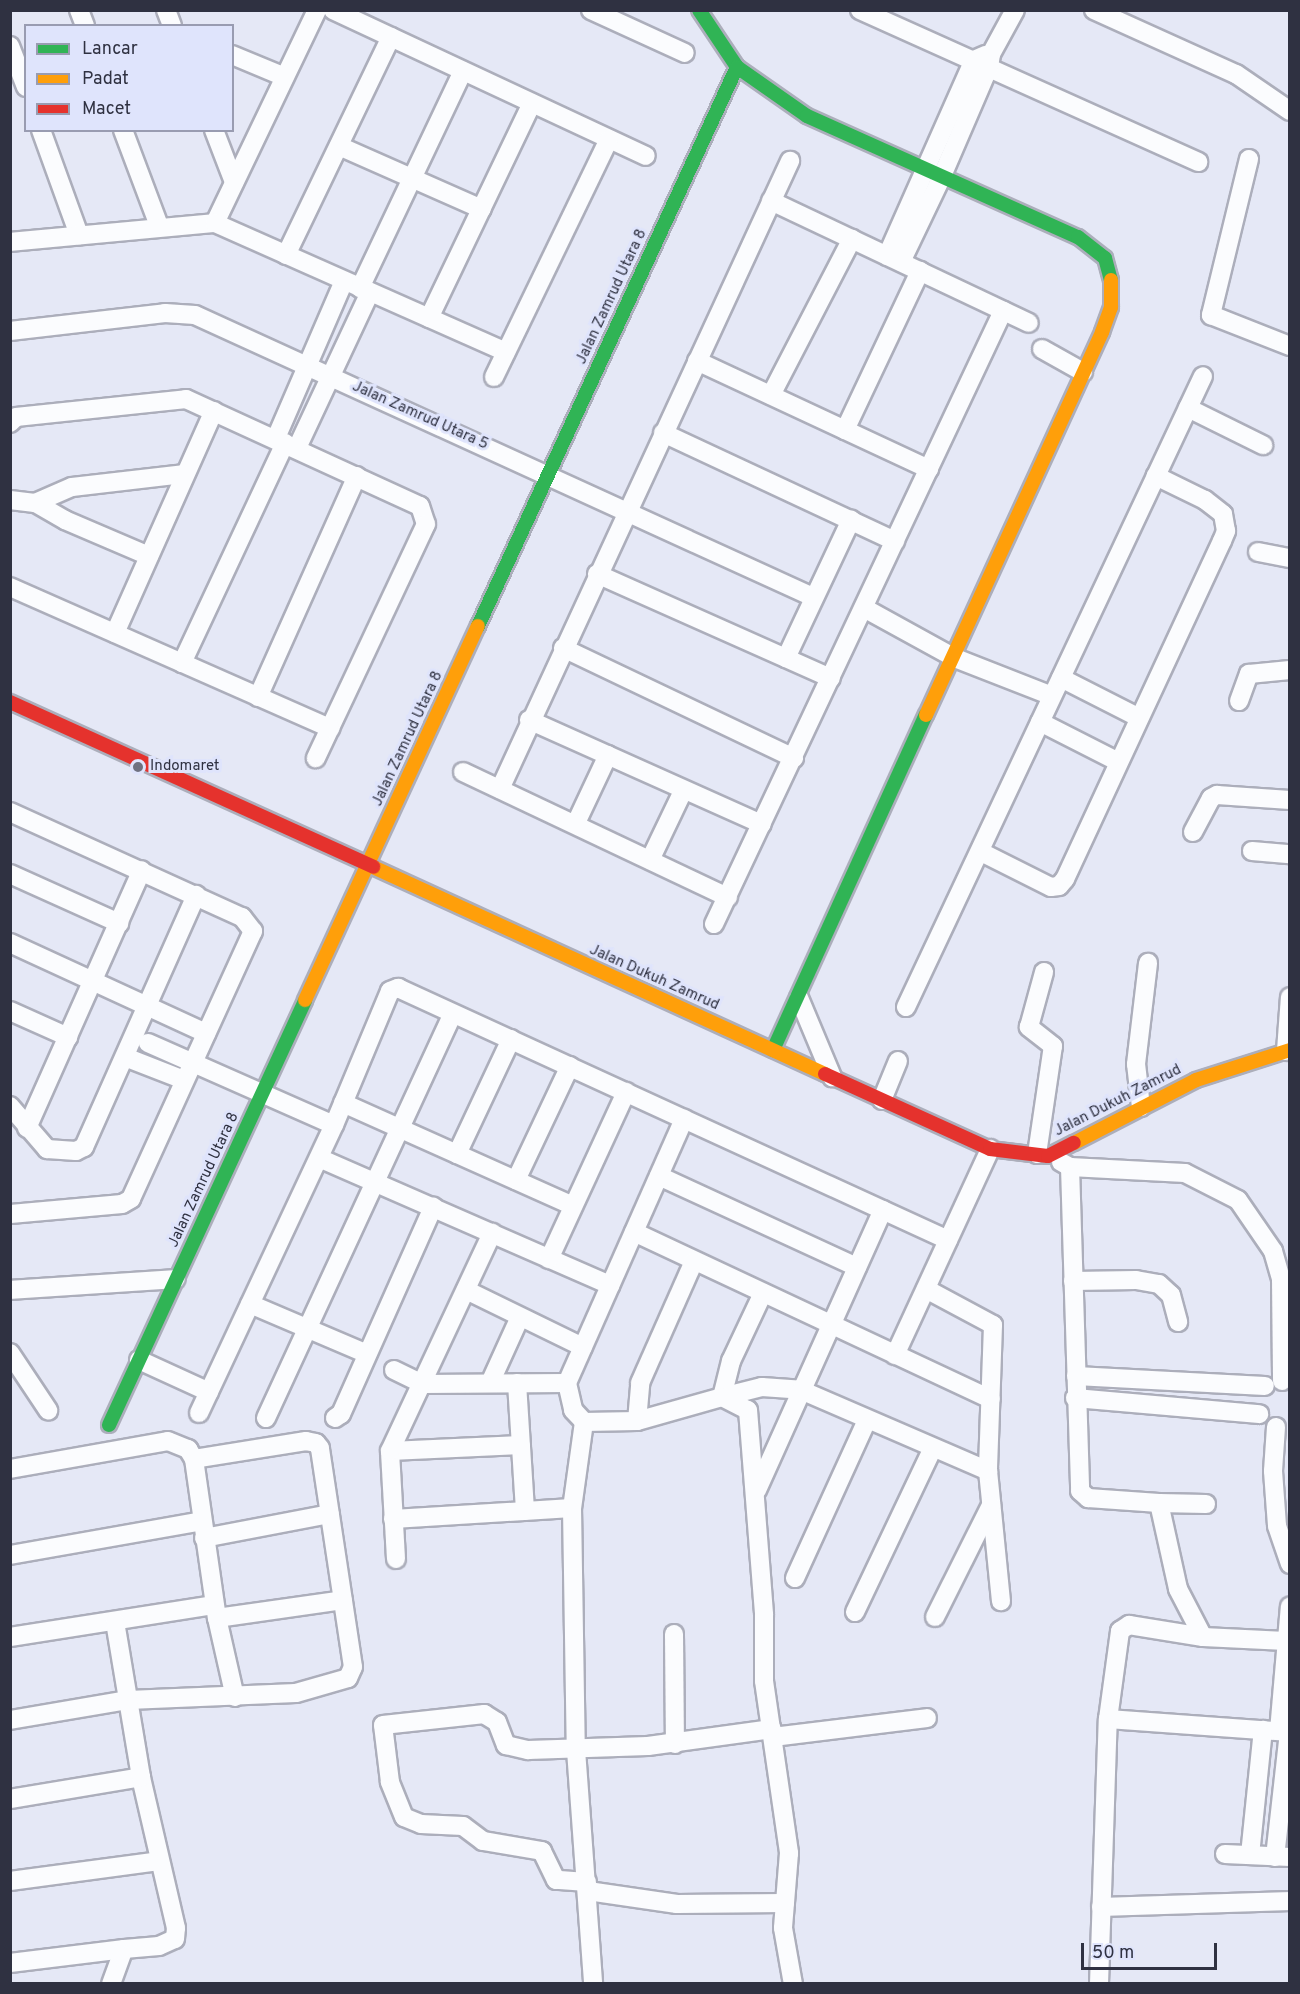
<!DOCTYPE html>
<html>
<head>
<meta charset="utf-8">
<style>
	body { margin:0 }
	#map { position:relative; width:1300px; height:1994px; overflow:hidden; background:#e5e8f6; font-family:Overpass,sans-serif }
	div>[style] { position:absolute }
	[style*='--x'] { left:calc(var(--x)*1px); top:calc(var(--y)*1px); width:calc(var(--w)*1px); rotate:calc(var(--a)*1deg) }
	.roads { filter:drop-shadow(2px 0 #acaebb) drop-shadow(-2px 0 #acaebb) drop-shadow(0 2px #acaebb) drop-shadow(0 -2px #acaebb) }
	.street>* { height:18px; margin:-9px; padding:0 9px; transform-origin:9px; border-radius:9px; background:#fbfcfe }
	.fast>* { height:14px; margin:-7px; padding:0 7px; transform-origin:7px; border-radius:7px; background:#30b455 }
	.slow>* { height:14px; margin:-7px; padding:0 7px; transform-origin:7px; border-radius:7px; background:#ff9f0a }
	.jam>* { height:14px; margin:-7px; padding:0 7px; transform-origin:7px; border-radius:7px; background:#e5322d }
	.dots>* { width:16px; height:16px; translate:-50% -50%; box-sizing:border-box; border:3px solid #dfe4fc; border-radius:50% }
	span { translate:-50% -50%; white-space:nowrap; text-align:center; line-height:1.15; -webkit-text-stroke:6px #dfe4fc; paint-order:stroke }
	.street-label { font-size:15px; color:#2f3141 }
	.poi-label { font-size:15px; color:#2f3141 }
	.left { translate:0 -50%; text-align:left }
	.frame { position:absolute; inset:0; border:12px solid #2f3141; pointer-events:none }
	.legend { position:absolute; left:24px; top:24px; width:210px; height:108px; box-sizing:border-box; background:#dfe4fc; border:2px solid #999cb1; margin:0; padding:8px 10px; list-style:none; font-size:18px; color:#2f3141 }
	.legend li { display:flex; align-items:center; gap:12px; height:30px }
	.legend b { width:30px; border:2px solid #999cb1 }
	.scale { position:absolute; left:1081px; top:1943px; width:136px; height:27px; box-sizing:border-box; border:3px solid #2f3141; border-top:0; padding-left:8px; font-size:18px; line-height:21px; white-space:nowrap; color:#2f3141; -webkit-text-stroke:4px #dfe4fc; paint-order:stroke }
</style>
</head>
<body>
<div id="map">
	<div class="roads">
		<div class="street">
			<i style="--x:79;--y:10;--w:17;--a:69"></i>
			<i style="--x:166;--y:10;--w:17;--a:69"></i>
			<i style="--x:333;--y:10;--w:345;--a:25"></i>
			<i style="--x:591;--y:10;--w:103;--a:24.6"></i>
			<i style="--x:860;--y:10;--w:371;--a:24.2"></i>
			<i style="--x:1094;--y:10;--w:156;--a:24.3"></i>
			<i style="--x:1236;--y:74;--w:65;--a:34.4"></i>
			<i style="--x:10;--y:46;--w:44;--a:68.7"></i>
			<i style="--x:232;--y:55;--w:57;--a:22.5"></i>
			<i style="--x:41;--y:130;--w:112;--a:70.1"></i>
			<i style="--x:123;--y:130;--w:103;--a:69.4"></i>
			<i style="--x:214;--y:130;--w:56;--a:69"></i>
			<i style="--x:339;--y:146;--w:156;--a:23.8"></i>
			<i style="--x:1249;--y:159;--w:161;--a:103.7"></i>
			<i style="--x:1211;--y:315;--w:85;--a:21.4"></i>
			<i style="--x:771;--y:201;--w:285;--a:25.3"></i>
			<i style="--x:215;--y:223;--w:236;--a:-64.4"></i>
			<i style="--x:10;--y:242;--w:206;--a:-5.3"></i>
			<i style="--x:215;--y:223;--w:318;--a:23.9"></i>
			<i style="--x:286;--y:255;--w:242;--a:-64.3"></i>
			<i style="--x:887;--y:256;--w:214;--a:-66.1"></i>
			<i style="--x:974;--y:60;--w:12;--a:-24"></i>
			<i style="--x:901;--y:262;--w:95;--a:-64.5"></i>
			<i style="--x:942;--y:176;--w:119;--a:-66.7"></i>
			<i style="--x:989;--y:67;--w:13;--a:-81"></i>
			<i style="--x:991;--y:54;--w:50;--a:-61.4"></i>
			<i style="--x:360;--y:288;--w:240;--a:-64.6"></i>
			<i style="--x:429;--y:318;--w:238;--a:-64.4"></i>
			<i style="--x:10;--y:331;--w:156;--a:-6.6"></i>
			<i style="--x:165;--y:313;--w:30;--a:4"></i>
			<i style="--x:195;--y:315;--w:679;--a:24.53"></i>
			<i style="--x:1042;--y:349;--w:47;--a:29.3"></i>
			<i style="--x:697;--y:361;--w:256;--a:25"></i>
			<i style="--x:494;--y:377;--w:264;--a:-64.2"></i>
			<i style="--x:771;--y:395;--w:176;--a:-62.6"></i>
			<i style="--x:1188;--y:408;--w:84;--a:26.3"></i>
			<i style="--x:10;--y:423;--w:8;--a:-45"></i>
			<i style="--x:16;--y:417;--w:171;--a:-6"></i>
			<i style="--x:186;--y:399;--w:257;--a:24.6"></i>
			<i style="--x:420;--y:506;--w:19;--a:72"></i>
			<i style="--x:426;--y:524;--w:259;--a:115.2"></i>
			<i style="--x:845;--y:430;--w:176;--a:-64.7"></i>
			<i style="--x:663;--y:433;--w:256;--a:25"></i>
			<i style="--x:276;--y:438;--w:171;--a:-66.6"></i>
			<i style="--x:297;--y:448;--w:172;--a:-64.9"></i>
			<i style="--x:10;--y:500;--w:25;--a:7"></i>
			<i style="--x:1258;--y:552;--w:33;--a:11"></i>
			<i style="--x:149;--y:556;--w:91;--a:-156.8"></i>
			<i style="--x:65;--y:520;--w:34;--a:-150"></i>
			<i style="--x:35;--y:503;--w:40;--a:-23.4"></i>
			<i style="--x:72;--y:487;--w:114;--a:-6.6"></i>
			<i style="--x:597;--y:574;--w:256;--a:24"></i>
			<i style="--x:10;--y:587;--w:350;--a:23.8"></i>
			<i style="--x:864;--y:608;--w:104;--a:28.8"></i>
			<i style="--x:955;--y:658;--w:104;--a:21.4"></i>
			<i style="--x:115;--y:633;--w:243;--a:-66"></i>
			<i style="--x:563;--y:648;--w:256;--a:25.5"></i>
			<i style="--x:786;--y:658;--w:153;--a:-64.8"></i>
			<i style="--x:182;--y:663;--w:243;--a:-64.9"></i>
			<i style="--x:1061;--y:678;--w:86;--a:26.9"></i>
			<i style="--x:258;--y:697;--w:242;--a:-65.9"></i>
			<i style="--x:1239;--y:701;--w:29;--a:-70"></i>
			<i style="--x:1249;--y:674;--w:41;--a:-5.6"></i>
			<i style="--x:529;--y:720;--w:255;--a:24.1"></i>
			<i style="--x:1040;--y:722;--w:86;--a:26.9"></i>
			<i style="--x:463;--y:772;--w:293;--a:25.3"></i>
			<i style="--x:500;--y:789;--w:692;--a:-65.21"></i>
			<i style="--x:10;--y:812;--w:255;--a:24.4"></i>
			<i style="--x:242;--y:917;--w:18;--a:52"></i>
			<i style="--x:253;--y:931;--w:294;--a:114.5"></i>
			<i style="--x:131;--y:1199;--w:10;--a:151"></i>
			<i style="--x:122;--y:1204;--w:112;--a:174.9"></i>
			<i style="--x:576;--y:823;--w:75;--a:-64.8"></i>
			<i style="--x:1193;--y:832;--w:38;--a:-62"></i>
			<i style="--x:1211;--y:798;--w:7;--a:-27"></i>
			<i style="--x:1217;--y:795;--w:73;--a:3.9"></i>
			<i style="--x:1252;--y:851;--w:38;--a:5"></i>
			<i style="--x:981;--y:852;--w:78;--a:26.6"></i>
			<i style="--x:1051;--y:887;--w:8;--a:-7"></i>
			<i style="--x:1059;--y:886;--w:9;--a:-49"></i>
			<i style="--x:1065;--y:879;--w:373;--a:-65.1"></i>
			<i style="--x:1222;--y:541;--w:11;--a:-68"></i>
			<i style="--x:1226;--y:531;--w:17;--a:-100"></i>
			<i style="--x:1223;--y:514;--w:23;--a:-142"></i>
			<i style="--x:1205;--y:500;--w:55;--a:-153.9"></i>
			<i style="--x:650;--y:860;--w:76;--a:-64.4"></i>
			<i style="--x:10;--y:874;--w:120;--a:24.2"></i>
			<i style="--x:714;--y:924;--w:678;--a:-64.76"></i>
			<i style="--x:10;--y:943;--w:216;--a:24.7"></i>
			<i style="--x:799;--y:998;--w:86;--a:67.3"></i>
			<i style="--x:906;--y:1007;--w:697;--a:-64.79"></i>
			<i style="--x:10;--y:1011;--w:64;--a:24.1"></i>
			<i style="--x:148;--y:1043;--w:203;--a:23.8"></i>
			<i style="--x:1286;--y:1051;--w:54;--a:-85.8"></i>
			<i style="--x:125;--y:1057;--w:63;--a:21.3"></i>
			<i style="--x:882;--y:1100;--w:42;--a:-67.7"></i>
			<i style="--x:343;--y:1103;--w:252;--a:24.1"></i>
			<i style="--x:10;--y:1106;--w:57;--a:49.3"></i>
			<i style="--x:47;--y:1149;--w:29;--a:4"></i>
			<i style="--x:76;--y:1151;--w:9;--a:-27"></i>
			<i style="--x:84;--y:1147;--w:276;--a:-66"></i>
			<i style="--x:1141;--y:1107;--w:43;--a:-96.6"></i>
			<i style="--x:1136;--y:1064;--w:102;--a:-83.2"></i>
			<i style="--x:27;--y:1128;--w:282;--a:-66"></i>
			<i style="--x:457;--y:1154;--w:127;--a:-64.8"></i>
			<i style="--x:1037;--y:1154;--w:109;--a:-81.6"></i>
			<i style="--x:1053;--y:1046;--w:31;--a:-142"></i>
			<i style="--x:1029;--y:1027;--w:57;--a:-74.7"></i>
			<i style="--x:319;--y:1158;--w:318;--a:23.6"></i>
			<i style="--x:1061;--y:1162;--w:10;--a:29"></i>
			<i style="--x:1070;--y:1167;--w:115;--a:3"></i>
			<i style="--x:1185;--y:1173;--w:59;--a:27"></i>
			<i style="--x:1238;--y:1200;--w:62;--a:55.5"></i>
			<i style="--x:1273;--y:1251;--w:29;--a:74"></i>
			<i style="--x:1281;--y:1279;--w:102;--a:89.4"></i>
			<i style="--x:1070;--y:1167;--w:324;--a:88.2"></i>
			<i style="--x:1080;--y:1491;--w:11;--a:41"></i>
			<i style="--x:1088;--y:1498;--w:71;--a:4"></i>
			<i style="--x:1159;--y:1503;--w:88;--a:77.5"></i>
			<i style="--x:1178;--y:1589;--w:54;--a:62.5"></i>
			<i style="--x:659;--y:1176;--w:218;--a:24.7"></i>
			<i style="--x:516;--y:1180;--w:126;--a:-64.7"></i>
			<i style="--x:634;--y:1232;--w:394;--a:25.1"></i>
			<i style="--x:549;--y:1259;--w:184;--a:-65.2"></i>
			<i style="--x:1073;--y:1281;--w:63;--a:-0.9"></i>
			<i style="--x:1136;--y:1280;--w:23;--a:10"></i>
			<i style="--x:1159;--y:1284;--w:16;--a:43"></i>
			<i style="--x:1171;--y:1295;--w:28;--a:75"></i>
			<i style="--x:926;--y:1289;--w:76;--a:28.2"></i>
			<i style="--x:993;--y:1325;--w:146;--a:92"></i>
			<i style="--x:988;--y:1471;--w:131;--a:84.3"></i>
			<i style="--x:10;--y:1290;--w:166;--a:-3.8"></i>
			<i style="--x:466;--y:1290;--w:130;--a:26"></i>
			<i style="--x:763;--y:1293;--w:75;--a:115.2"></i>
			<i style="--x:731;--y:1361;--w:37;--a:104"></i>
			<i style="--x:722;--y:1397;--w:41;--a:-14"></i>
			<i style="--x:762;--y:1387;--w:39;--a:4"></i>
			<i style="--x:801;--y:1390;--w:204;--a:23.4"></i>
			<i style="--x:250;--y:1304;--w:127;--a:23.1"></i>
			<i style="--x:10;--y:1353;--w:69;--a:56.3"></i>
			<i style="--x:895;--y:1355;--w:227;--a:-65.2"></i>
			<i style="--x:139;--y:1360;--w:77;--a:24.6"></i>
			<i style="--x:394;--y:1370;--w:32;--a:26"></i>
			<i style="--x:423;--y:1384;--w:144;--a:-0.4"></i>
			<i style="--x:567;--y:1383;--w:289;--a:-66.1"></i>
			<i style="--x:1076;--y:1376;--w:189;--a:3"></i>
			<i style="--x:490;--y:1383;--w:72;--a:-65.6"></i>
			<i style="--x:517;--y:1383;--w:128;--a:86.4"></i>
			<i style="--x:567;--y:1383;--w:28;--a:77"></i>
			<i style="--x:573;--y:1410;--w:16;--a:47"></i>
			<i style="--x:584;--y:1422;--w:53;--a:-1.1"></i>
			<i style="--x:637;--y:1421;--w:88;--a:-15.8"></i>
			<i style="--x:722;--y:1397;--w:29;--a:27"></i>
			<i style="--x:748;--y:1410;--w:206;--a:85.5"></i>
			<i style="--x:764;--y:1615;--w:66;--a:90"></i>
			<i style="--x:764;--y:1681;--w:174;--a:81.7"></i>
			<i style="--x:789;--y:1853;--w:75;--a:94.6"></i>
			<i style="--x:783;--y:1928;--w:57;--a:79.9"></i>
			<i style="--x:1075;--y:1398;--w:185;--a:5"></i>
			<i style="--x:199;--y:1413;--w:318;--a:-64.9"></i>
			<i style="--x:334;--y:1125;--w:145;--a:-67.3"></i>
			<i style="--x:390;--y:991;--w:9;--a:-21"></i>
			<i style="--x:398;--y:988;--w:605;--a:24.62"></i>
			<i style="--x:266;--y:1418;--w:445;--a:-65.2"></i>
			<i style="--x:335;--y:1418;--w:7;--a:-34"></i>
			<i style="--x:341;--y:1414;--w:227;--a:-66"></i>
			<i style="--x:637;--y:1421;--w:38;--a:-85"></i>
			<i style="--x:640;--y:1383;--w:133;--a:-66.1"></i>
			<i style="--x:584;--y:1422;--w:87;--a:97.9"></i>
			<i style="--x:572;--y:1508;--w:242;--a:89.1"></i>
			<i style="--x:576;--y:1750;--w:235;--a:85.8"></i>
			<i style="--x:1276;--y:1427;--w:44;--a:93.9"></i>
			<i style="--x:1273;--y:1471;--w:55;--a:85.8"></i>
			<i style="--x:1277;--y:1526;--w:40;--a:71.1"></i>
			<i style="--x:390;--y:1451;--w:131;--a:-2.6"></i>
			<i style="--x:10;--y:1469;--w:160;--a:-10"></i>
			<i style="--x:168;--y:1441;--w:22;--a:22"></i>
			<i style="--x:188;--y:1449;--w:12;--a:59"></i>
			<i style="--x:194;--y:1459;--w:161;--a:81.8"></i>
			<i style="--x:217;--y:1618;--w:81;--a:77.2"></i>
			<i style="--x:757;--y:1490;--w:307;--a:-65.8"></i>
			<i style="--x:1159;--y:1503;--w:47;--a:1.2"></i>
			<i style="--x:393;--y:1519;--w:179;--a:-3.5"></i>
			<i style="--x:204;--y:1538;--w:128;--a:-10.8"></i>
			<i style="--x:10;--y:1555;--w:195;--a:-10"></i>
			<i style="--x:396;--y:1559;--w:108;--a:-93.2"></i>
			<i style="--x:390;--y:1451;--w:241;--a:-64.9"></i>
			<i style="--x:795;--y:1578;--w:174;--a:-65.5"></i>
			<i style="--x:855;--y:1612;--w:179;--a:-64.6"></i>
			<i style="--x:935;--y:1617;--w:125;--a:-63.4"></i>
			<i style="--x:217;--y:1618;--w:127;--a:-8.1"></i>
			<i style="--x:674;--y:1634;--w:110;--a:89.5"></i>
			<i style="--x:10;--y:1637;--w:207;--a:-8.9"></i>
			<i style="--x:1108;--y:1719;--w:182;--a:4.1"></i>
			<i style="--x:10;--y:1720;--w:120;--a:-9.6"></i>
			<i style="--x:128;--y:1700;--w:168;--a:-2.4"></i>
			<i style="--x:296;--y:1693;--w:54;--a:-16.1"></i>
			<i style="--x:348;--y:1678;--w:12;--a:-66"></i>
			<i style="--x:353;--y:1667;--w:221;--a:-98.6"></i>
			<i style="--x:320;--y:1448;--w:6;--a:-129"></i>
			<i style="--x:316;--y:1443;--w:10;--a:-169"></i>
			<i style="--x:306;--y:1441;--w:113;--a:170.9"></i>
			<i style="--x:1279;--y:1731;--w:125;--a:-85"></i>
			<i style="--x:773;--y:1737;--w:155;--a:-7"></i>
			<i style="--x:10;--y:1799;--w:133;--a:-9.5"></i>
			<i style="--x:1225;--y:1854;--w:65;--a:2.6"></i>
			<i style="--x:1250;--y:1855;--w:126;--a:-84.1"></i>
			<i style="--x:1275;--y:1857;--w:126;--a:-83.6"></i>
			<i style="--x:10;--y:1881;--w:150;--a:-7.6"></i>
			<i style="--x:587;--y:1882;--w:31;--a:-176"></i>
			<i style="--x:556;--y:1880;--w:32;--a:-116"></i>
			<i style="--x:542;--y:1851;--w:60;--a:-170.4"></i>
			<i style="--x:483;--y:1841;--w:25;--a:-143"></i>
			<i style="--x:463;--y:1826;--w:42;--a:-177.3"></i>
			<i style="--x:421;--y:1824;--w:18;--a:-158"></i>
			<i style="--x:404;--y:1817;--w:38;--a:-112"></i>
			<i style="--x:390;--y:1782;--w:57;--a:-97"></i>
			<i style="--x:383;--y:1725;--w:102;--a:-6.2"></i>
			<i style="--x:484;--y:1714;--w:15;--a:32"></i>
			<i style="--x:497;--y:1722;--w:25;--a:69"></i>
			<i style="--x:506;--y:1745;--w:23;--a:13"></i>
			<i style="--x:528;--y:1750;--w:120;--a:-1.9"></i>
			<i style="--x:648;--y:1746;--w:125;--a:-7.8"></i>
			<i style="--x:588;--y:1891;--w:90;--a:8.3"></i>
			<i style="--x:677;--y:1904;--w:108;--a:-0.5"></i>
			<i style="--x:1101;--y:1907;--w:189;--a:-1.8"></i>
			<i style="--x:10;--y:1963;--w:115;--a:-7"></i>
			<i style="--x:111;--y:1984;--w:37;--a:-70"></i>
			<i style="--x:124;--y:1949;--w:35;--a:-5"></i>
			<i style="--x:159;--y:1946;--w:17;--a:-24"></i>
			<i style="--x:175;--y:1939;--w:11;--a:-85"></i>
			<i style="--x:176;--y:1928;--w:155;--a:-103.1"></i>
			<i style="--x:141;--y:1777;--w:157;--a:-99.5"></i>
			<i style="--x:1099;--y:1984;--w:265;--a:-88.1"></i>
			<i style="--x:1108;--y:1719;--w:89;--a:-82.2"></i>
			<i style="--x:1120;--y:1631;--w:11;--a:-34"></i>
			<i style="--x:1129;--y:1625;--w:75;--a:9.2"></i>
			<i style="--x:1203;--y:1637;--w:83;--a:2.8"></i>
		</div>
		<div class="fast">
			<i style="--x:699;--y:10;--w:69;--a:56.3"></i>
			<i style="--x:737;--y:67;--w:85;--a:35"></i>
			<i style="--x:807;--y:116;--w:297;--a:24.1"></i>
			<i style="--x:1078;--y:237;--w:34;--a:38"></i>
			<i style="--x:1105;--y:258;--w:23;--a:75"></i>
			<i style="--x:478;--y:626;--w:616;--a:-65.14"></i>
			<i style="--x:773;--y:1050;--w:368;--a:-65.5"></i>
			<i style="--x:109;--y:1425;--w:468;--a:-65.2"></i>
		</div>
		<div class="slow">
			<i style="--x:926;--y:715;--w:422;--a:-65.3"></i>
			<i style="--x:1102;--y:332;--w:27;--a:-70"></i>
			<i style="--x:1111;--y:307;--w:27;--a:-90"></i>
			<i style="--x:373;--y:867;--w:497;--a:24.6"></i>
			<i style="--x:305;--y:1000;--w:412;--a:-65.2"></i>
			<i style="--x:1074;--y:1143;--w:137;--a:-27.3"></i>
			<i style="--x:1196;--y:1080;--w:99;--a:-17.7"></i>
		</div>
		<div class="jam">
			<i style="--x:10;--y:702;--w:399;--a:24.4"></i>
			<i style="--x:825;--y:1074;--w:181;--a:24.4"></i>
			<i style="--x:990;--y:1149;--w:58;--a:6.9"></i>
			<i style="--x:1048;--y:1156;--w:29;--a:-27"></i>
		</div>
	</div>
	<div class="dots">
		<i style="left:138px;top:767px;background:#6f7180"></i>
	</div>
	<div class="street-label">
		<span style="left:612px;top:297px;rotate:-65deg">Jalan Zamrud Utara 8</span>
		<span style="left:420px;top:416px;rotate:24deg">Jalan Zamrud Utara 5</span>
		<span style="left:408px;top:739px;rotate:-65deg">Jalan Zamrud Utara 8</span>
		<span style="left:654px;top:978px;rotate:24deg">Jalan Dukuh Zamrud</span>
		<span style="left:1118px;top:1101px;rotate:-27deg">Jalan Dukuh Zamrud</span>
		<span style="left:204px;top:1180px;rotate:-65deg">Jalan Zamrud Utara 8</span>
	</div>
	<div class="poi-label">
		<span class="left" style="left:150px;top:767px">Indomaret</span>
	</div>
	<div class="frame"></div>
	<ul class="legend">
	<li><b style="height:8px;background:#30b455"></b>Lancar</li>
	<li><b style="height:8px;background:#ff9f0a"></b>Padat</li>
	<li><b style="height:8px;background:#e5322d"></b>Macet</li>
	</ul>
	<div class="scale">50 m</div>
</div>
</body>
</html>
